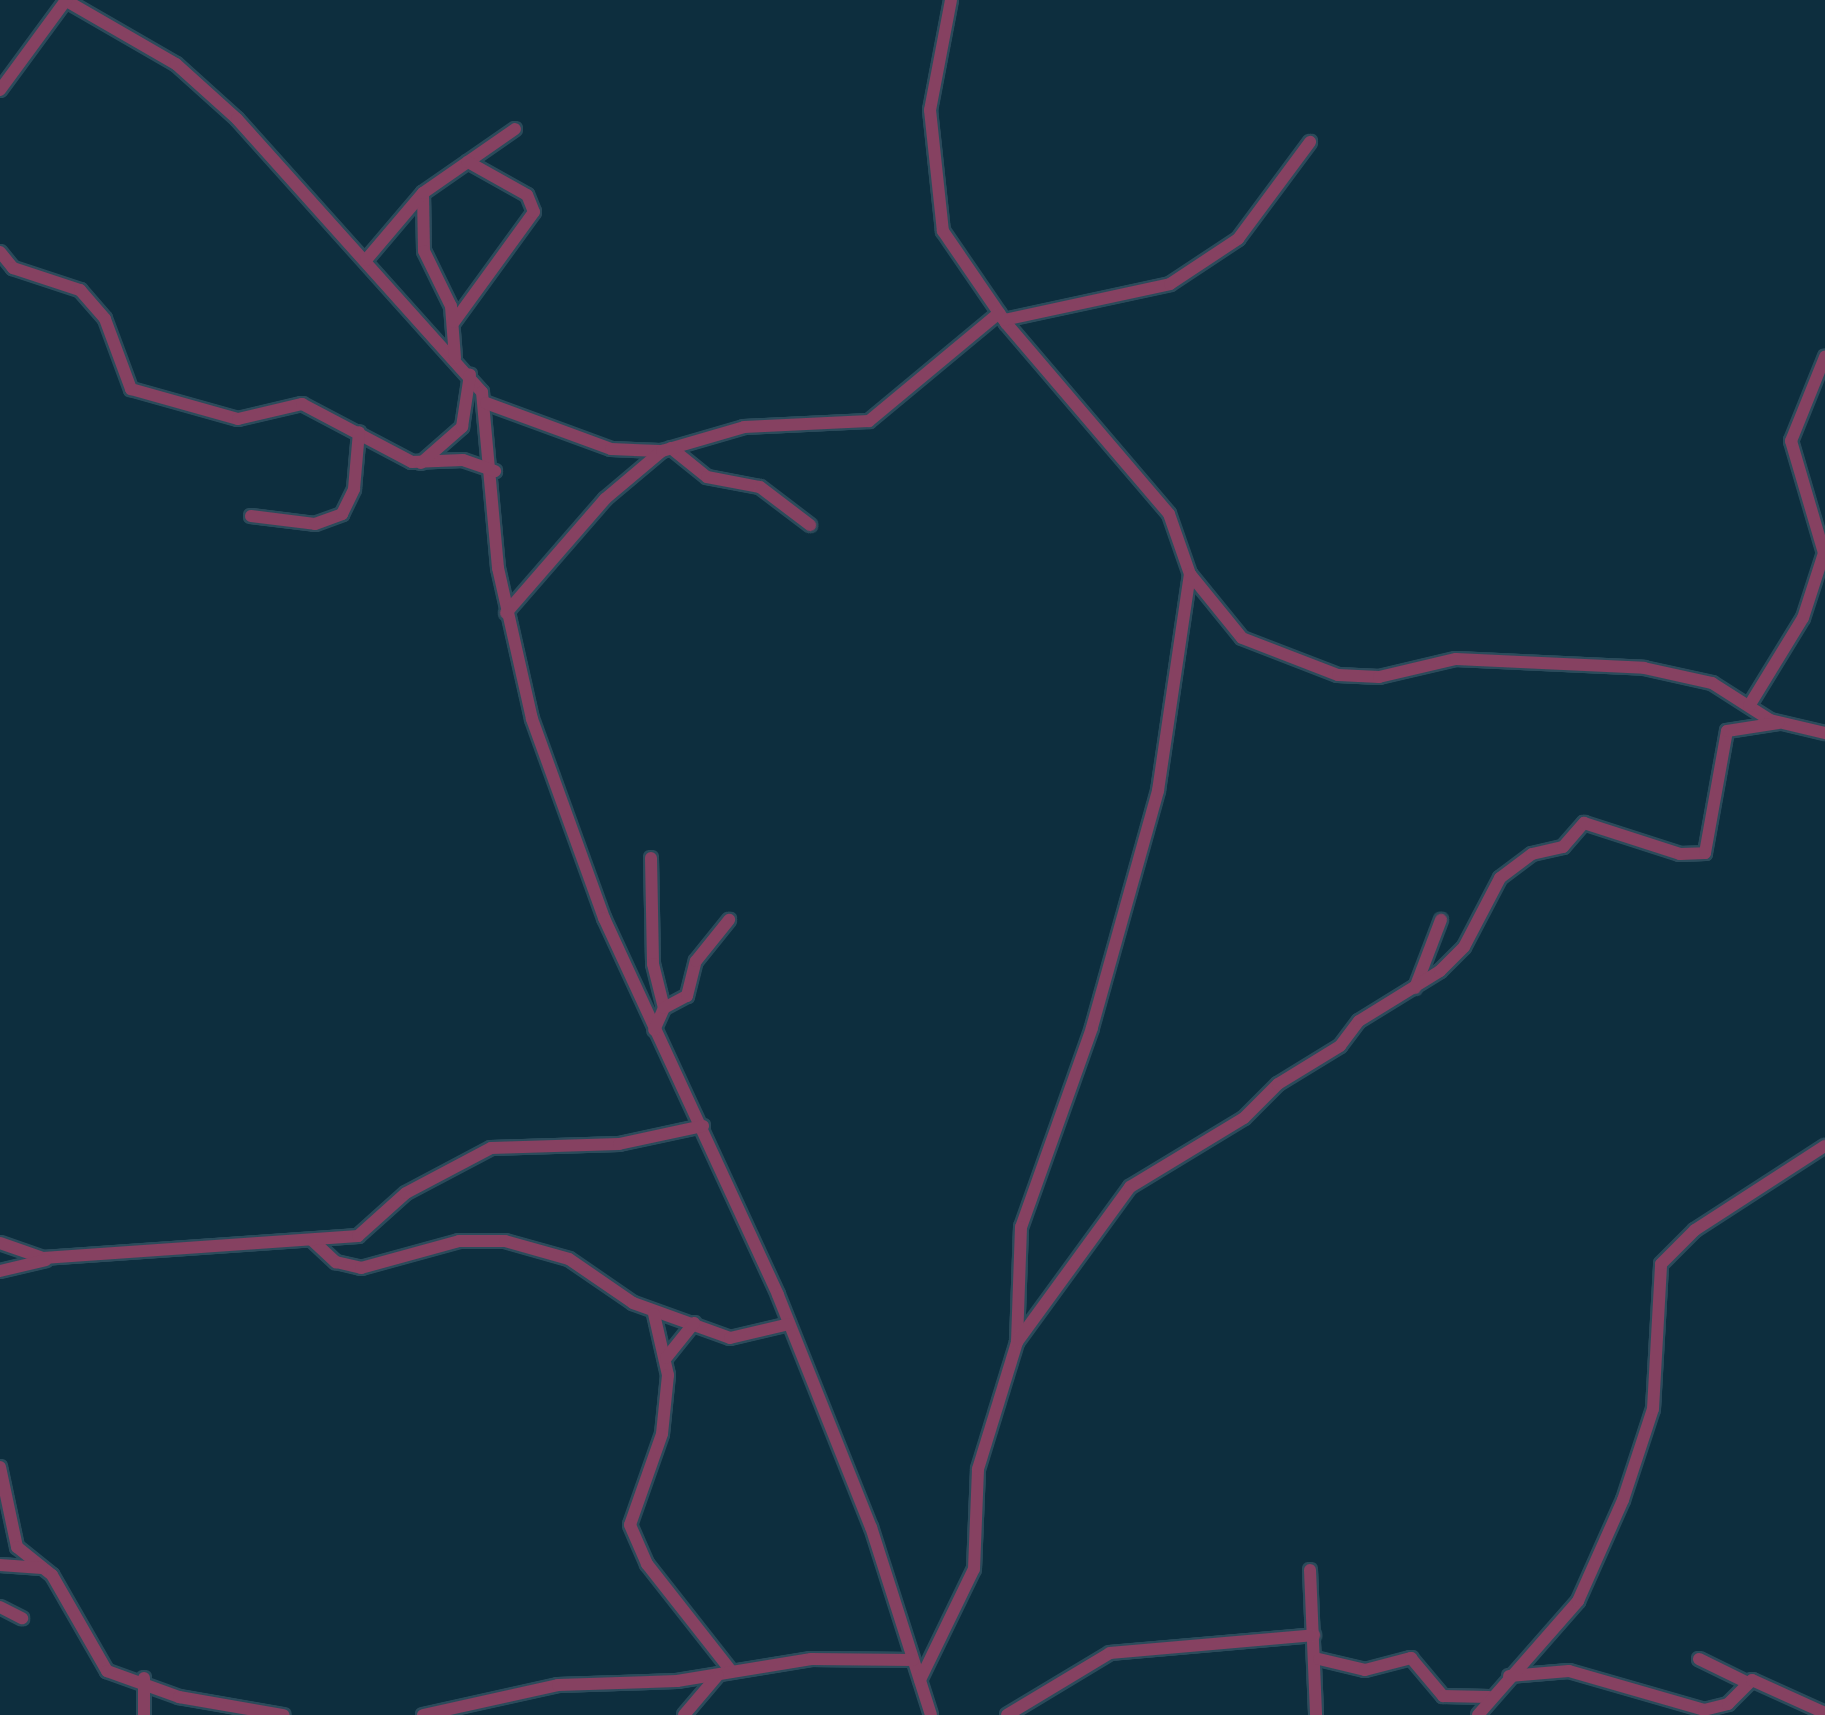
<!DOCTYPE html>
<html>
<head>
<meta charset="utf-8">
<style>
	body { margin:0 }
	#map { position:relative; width:1825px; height:1715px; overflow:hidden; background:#0d2e3e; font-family:"Alegreya Sans",sans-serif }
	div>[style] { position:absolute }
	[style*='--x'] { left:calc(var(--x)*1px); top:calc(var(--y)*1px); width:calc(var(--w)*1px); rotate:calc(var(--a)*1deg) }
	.roads { filter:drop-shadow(2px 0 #2b4b5b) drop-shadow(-2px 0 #2b4b5b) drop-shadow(0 2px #2b4b5b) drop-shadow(0 -2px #2b4b5b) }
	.minor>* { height:12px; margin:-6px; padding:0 6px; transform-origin:6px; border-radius:6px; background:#864161 }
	span { translate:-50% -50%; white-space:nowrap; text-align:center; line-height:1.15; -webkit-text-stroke:8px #001622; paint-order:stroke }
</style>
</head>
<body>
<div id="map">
	<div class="roads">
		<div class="minor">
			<i style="--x:65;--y:0;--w:128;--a:30"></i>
			<i style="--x:176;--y:64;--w:82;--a:42"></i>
			<i style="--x:237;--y:119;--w:367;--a:48.1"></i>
			<i style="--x:482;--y:392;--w:177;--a:84.8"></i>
			<i style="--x:498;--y:568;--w:155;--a:77.3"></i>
			<i style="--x:532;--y:719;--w:212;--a:70.1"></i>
			<i style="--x:604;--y:918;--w:415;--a:65.2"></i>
			<i style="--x:778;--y:1295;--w:250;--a:68.2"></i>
			<i style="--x:871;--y:1527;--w:197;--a:72.3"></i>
			<i style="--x:951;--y:0;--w:112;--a:100.8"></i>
			<i style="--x:930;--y:110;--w:122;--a:83.9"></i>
			<i style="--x:943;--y:231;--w:112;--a:55.6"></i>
			<i style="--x:1006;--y:323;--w:251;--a:49.5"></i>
			<i style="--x:1169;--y:514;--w:64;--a:70.7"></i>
			<i style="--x:1190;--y:574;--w:219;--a:98.4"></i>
			<i style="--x:1158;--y:791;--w:246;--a:105.6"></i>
			<i style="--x:1092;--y:1028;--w:211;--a:109.6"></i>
			<i style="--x:1021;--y:1227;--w:115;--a:92"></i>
			<i style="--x:0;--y:90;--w:112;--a:-53.7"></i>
			<i style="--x:423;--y:193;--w:58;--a:89"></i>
			<i style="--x:424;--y:251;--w:61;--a:63.9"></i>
			<i style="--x:451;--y:306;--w:52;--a:85.6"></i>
			<i style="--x:0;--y:252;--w:21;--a:51"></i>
			<i style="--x:13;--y:268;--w:71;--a:18.2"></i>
			<i style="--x:80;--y:290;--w:38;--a:49"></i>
			<i style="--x:105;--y:319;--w:75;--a:69.6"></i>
			<i style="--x:131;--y:389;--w:111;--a:15.7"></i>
			<i style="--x:238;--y:419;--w:66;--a:-13.2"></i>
			<i style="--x:302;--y:404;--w:124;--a:27.8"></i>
			<i style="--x:412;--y:462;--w:51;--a:-2.2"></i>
			<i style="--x:463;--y:460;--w:34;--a:19"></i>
			<i style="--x:366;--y:260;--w:88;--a:-49.6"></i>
			<i style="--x:423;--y:193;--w:112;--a:-34.8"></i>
			<i style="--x:1004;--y:320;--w:170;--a:-12.2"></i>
			<i style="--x:1170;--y:284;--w:82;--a:-33.5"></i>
			<i style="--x:1238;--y:239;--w:121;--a:-53.4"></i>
			<i style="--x:454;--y:322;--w:136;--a:-54"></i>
			<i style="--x:534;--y:212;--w:18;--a:-112"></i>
			<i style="--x:527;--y:195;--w:68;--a:-150.8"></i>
			<i style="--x:486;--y:403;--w:133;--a:20.2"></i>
			<i style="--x:611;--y:449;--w:49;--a:2.3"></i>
			<i style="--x:671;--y:448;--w:46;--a:38.9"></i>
			<i style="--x:707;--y:477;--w:54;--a:10.7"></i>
			<i style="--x:760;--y:487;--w:63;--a:37.2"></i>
			<i style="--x:421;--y:463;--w:55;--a:-41.3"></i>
			<i style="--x:462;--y:427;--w:53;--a:-81.3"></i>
			<i style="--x:251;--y:516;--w:64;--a:7.1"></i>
			<i style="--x:315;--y:524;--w:29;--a:-20"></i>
			<i style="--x:342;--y:514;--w:28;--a:-64"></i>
			<i style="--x:354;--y:489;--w:57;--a:-85"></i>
			<i style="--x:1190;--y:574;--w:82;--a:50.9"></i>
			<i style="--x:1242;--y:638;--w:103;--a:21.1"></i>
			<i style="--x:1338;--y:675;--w:41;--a:2.8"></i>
			<i style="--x:1379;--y:677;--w:79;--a:-13.2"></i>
			<i style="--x:1456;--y:659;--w:188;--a:2.7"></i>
			<i style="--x:1644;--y:668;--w:70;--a:12.4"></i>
			<i style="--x:1712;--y:683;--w:69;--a:32.5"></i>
			<i style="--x:1770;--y:720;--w:57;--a:13.3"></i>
			<i style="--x:506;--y:613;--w:151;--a:-49"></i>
			<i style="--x:605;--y:499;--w:75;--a:-40.1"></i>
			<i style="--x:662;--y:451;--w:85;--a:-16.3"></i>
			<i style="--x:744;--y:427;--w:125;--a:-2.7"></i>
			<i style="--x:869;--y:421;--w:169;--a:-39.7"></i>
			<i style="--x:1749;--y:706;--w:103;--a:-58.5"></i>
			<i style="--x:1803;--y:618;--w:68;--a:-72.1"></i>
			<i style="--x:1824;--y:553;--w:117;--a:-106.4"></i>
			<i style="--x:1791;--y:441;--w:91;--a:-68"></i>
			<i style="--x:651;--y:858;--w:106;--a:88.9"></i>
			<i style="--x:653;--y:964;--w:45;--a:76"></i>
			<i style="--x:664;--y:1008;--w:24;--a:114"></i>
			<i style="--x:1415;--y:988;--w:73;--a:-69.1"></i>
			<i style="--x:664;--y:1008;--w:26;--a:-28"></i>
			<i style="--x:687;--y:996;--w:36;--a:-76"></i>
			<i style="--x:696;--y:961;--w:53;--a:-51.2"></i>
			<i style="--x:312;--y:1240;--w:33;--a:43"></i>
			<i style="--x:336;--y:1262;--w:26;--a:13"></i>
			<i style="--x:361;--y:1268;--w:102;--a:-15.4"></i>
			<i style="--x:459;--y:1241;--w:46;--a:0"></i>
			<i style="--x:505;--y:1241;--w:66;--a:15.7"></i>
			<i style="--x:569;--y:1259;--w:78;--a:34.5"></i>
			<i style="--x:633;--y:1303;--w:103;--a:19.8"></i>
			<i style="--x:730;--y:1338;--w:61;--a:-13.3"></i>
			<i style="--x:0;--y:1243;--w:46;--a:19.2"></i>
			<i style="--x:43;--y:1258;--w:316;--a:-4"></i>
			<i style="--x:358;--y:1236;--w:64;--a:-41.9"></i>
			<i style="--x:406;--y:1193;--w:96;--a:-27.9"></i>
			<i style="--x:491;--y:1148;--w:128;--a:-1.8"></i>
			<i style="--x:619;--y:1144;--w:86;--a:-12.1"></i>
			<i style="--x:0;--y:1271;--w:47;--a:-13.4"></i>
			<i style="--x:654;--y:1314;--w:63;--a:77.1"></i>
			<i style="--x:668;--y:1375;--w:59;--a:95.8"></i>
			<i style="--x:662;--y:1434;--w:96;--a:109.4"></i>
			<i style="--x:630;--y:1525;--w:43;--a:66.4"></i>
			<i style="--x:647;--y:1564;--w:137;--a:51.8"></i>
			<i style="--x:666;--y:1358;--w:45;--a:-51.3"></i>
			<i style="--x:0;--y:1467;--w:82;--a:78"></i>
			<i style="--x:17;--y:1547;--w:45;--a:38.7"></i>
			<i style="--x:52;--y:1575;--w:111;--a:60.2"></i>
			<i style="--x:107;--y:1671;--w:77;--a:19.9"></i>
			<i style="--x:179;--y:1697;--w:106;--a:9.8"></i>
			<i style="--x:0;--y:1565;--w:42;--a:4.1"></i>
			<i style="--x:1310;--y:1570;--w:145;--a:87.6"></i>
			<i style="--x:0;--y:1607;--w:25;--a:27"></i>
			<i style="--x:1319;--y:1659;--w:47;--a:13.4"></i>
			<i style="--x:1365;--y:1670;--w:48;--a:-14.6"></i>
			<i style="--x:1411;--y:1658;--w:50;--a:49.9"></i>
			<i style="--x:1443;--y:1696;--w:46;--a:1.2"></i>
			<i style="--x:1699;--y:1659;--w:52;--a:26.1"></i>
			<i style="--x:1509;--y:1676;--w:60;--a:-4.8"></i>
			<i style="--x:1569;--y:1671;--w:141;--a:16.1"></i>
			<i style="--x:1704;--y:1710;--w:25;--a:-14"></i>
			<i style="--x:1728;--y:1704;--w:34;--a:-45"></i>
			<i style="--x:1752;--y:1680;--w:80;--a:24.3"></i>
			<i style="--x:920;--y:1680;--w:123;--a:-64.1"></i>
			<i style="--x:974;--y:1569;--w:100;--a:-87.7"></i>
			<i style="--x:978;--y:1469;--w:133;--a:-72.9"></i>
			<i style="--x:1017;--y:1342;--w:192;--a:-53.9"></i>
			<i style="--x:1130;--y:1187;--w:133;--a:-31.2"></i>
			<i style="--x:1244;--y:1118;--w:48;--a:-45"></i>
			<i style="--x:1278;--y:1084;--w:73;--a:-31.5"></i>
			<i style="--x:1340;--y:1046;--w:31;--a:-53"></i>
			<i style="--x:1359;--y:1021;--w:95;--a:-31.7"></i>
			<i style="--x:1440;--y:971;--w:34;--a:-45"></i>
			<i style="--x:1464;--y:947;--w:78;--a:-62.4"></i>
			<i style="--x:1500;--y:878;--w:40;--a:-37"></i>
			<i style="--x:1532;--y:854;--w:32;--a:-13"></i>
			<i style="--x:1563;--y:847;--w:32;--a:-49"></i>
			<i style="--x:1584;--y:823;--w:101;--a:17.9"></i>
			<i style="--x:1680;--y:854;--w:25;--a:-2"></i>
			<i style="--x:1705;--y:853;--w:124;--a:-79.8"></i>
			<i style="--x:1727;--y:731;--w:52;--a:-8.9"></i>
			<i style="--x:144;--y:1715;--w:37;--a:-90"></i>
			<i style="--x:423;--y:1715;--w:138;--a:-12.5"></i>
			<i style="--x:558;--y:1685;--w:119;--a:-1.9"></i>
			<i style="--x:677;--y:1681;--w:136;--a:-9.3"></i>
			<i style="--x:811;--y:1659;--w:102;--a:0.6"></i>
			<i style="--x:684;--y:1715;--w:52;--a:-49.6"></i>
			<i style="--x:1007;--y:1715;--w:120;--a:-31"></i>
			<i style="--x:1110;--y:1653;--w:205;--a:-5"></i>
			<i style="--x:1478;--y:1715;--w:152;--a:-48.7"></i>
			<i style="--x:1578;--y:1601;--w:111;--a:-66"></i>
			<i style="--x:1623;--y:1500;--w:96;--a:-71.8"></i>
			<i style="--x:1653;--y:1409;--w:145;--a:-86.8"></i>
			<i style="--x:1661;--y:1264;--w:48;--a:-45"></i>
			<i style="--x:1695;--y:1230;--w:155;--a:-32.9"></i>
		</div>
	</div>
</div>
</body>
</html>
